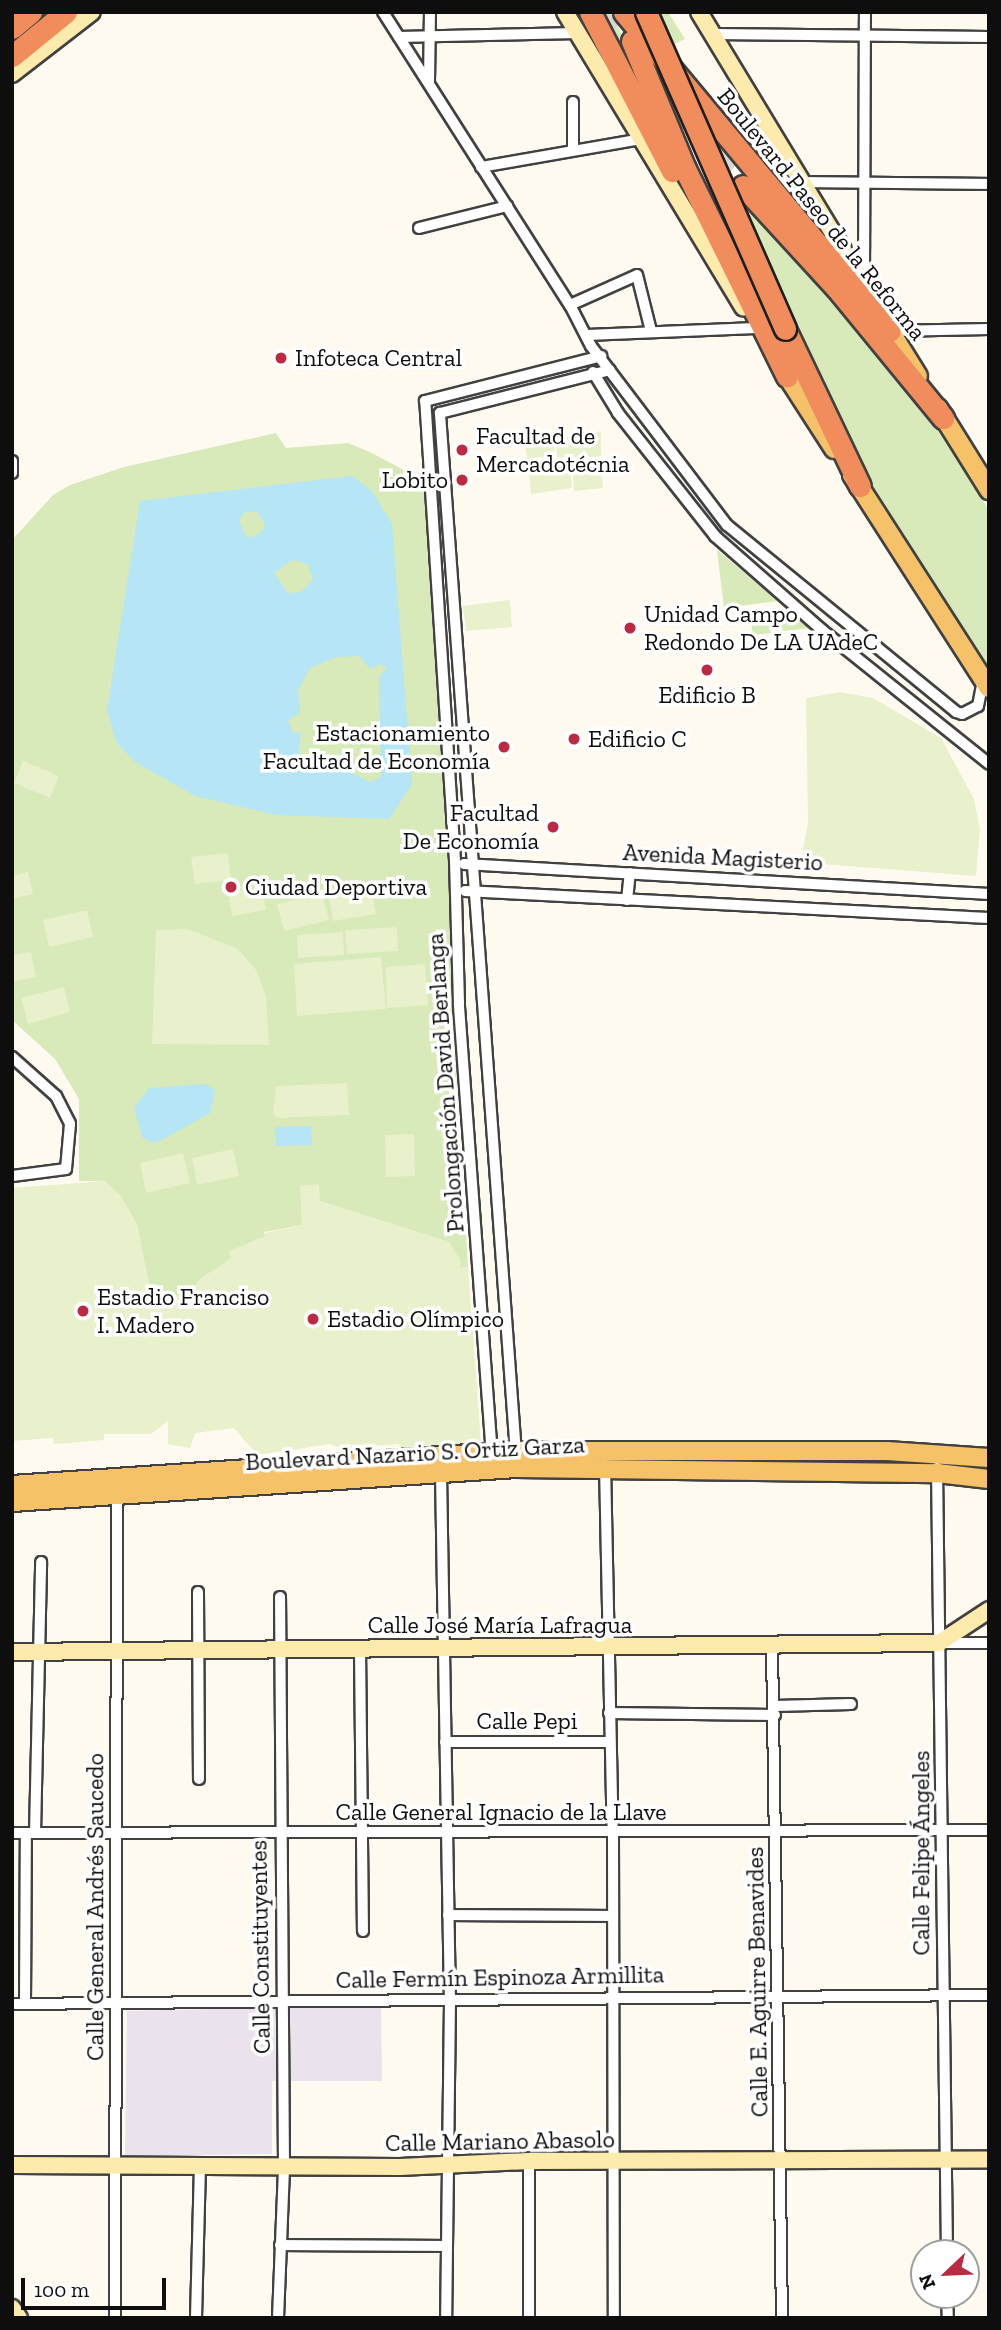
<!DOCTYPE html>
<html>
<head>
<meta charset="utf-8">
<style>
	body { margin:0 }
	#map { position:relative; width:1001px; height:2330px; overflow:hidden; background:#fffaf0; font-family:"Zilla Slab",serif }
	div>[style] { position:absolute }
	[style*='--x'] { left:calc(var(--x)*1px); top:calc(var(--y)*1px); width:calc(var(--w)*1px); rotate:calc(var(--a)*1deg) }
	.industrial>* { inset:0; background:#eae3ed }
	.green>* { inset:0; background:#d8e9ba }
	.pitch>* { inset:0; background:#e8f0cc }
	.water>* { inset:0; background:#b6e5f5 }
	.highway-tunnel>* { height:21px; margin-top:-10.5px; transform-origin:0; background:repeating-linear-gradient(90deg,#dbd7ce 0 21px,transparent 0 31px) }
	.roads { filter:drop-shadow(2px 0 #414141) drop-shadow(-2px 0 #414141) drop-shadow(0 2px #414141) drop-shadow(0 -2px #414141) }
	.street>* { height:10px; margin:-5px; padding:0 5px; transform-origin:5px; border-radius:5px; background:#fff }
	.secondary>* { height:16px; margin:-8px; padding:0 8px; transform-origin:8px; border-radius:8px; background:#fdeaad }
	.primary>* { height:18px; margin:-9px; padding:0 9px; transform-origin:9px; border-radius:9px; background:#f5c169 }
	.highway>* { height:21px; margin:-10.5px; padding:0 10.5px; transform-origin:10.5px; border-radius:10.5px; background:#f18d5c }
	.bridges { filter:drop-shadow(2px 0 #1f1f1f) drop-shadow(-2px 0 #1f1f1f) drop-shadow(0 2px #1f1f1f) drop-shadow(0 -2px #1f1f1f) }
	.highway-bridge>* { height:21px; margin:-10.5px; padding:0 10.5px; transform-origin:10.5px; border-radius:10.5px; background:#f18d5c }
	.dots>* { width:19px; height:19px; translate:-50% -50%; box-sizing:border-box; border:4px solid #fff; border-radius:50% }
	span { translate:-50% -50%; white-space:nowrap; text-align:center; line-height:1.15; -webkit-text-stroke:7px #fff; paint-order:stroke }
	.street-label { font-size:24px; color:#0e0e0e }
	.poi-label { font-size:24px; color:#0e0e0e }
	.left { translate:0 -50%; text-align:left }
	.right { translate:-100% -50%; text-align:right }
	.frame { position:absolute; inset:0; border:14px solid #0e0e0e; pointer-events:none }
	.north { position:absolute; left:910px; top:2239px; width:70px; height:70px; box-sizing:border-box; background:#fff; border:2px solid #9f9f9f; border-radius:50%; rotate:247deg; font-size:19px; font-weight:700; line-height:28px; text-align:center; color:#0e0e0e }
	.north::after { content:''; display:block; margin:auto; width:24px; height:32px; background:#bc2943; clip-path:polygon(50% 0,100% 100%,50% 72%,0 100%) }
	.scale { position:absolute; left:21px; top:2278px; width:145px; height:32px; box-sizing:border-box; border:4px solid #0e0e0e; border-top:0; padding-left:9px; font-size:21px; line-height:24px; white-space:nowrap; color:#0e0e0e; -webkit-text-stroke:5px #fff; paint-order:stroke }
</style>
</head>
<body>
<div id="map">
	<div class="industrial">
		<i style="clip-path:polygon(381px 2005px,382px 2081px,272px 2081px,272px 2154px,125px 2156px,127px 2011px)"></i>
	</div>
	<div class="green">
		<i style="clip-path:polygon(596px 12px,611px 12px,643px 80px,638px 83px)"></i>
		<i style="clip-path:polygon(626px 12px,668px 12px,685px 39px,649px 57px)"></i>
		<i style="clip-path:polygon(730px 175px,838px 293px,910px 385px,989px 510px,989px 667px,859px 464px)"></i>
		<i style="clip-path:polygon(276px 433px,286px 448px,348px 443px,370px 452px,402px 469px,427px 492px,450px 851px,452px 999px,468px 1267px,460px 1268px,449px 1242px,319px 1201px,301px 1186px,302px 1225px,264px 1232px,264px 1237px,230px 1251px,232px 1258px,199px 1280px,189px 1301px,149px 1285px,137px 1225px,120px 1195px,104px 1181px,79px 1181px,79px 1099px,55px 1059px,12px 1020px,12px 540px,53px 495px,70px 485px,124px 467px)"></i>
		<i style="clip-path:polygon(717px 550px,778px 601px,724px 608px)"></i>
		<i style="clip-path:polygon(800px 619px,810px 628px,753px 635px,751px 623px)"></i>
	</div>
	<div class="pitch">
		<i style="clip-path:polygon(601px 432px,601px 456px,558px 461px,555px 439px)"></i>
		<i style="clip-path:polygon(553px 439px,555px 455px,527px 459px,525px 444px)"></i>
		<i style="clip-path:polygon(570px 468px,572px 488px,531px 494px,529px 474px)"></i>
		<i style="clip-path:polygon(601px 470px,603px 488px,574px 491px,573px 474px)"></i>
		<i style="clip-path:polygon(510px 600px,512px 627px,466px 631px,463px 606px)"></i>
		<i style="clip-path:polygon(840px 692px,873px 698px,941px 738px,974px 799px,980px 830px,976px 876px,822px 864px,802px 856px,808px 822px,806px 698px)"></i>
		<i style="clip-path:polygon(23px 761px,59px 776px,50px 798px,14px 783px)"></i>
		<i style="clip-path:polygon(228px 853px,231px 880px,195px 884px,191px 857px)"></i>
		<i style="clip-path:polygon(28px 872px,33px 894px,12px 899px,12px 876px)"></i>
		<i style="clip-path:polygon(262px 887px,266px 910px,232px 916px,228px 893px)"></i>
		<i style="clip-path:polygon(371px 887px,376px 914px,333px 921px,328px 894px)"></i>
		<i style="clip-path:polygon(322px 893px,329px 920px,284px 931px,277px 904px)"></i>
		<i style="clip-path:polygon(87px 910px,93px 937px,49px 947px,43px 920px)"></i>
		<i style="clip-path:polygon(397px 927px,398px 951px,347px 954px,345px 930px)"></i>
		<i style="clip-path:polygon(188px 929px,238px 949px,256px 970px,266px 996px,269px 1045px,152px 1044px,156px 930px)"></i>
		<i style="clip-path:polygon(343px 932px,344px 955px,298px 958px,297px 935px)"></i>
		<i style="clip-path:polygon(31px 952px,36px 977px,12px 982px,12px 955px)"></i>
		<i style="clip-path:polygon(381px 957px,386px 1009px,297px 1016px,294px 964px)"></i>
		<i style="clip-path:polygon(425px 964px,428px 1005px,387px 1008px,386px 967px)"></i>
		<i style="clip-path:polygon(64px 987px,70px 1012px,28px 1024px,21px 998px)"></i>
		<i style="clip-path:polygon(347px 1083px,349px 1115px,278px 1118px,273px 1114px,276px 1086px)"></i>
		<i style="clip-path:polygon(414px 1134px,415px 1176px,386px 1177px,385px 1135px)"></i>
		<i style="clip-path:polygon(233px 1149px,239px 1176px,197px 1185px,192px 1158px)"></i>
		<i style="clip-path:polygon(183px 1153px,190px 1183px,146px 1193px,140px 1163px)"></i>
		<i style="clip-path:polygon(105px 1181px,120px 1195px,137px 1225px,149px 1285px,189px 1300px,199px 1280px,231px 1258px,229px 1251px,264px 1237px,264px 1233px,302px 1225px,300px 1186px,319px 1184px,320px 1201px,449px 1242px,461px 1261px,460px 1268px,468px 1267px,481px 1444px,401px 1451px,399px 1444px,341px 1448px,330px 1444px,257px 1455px,234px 1428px,195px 1433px,190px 1448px,168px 1444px,168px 1421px,151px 1434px,104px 1434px,104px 1440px,54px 1444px,53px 1438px,12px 1441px,12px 1188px)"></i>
	</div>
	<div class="water">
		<i style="clip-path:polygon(evenodd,352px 476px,372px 491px,392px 524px,412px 784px,389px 819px,276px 815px,195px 796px,135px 762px,116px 742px,107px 710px,140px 501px,352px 476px,256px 511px,265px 524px,263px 531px,251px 538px,244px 533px,239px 520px,244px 513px,256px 511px,352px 476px,292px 560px,308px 564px,313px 580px,301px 592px,288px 593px,274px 573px,292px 560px,352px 476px,359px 656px,370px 669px,380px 664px,387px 668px,379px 677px,381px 777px,370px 782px,350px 772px,327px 770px,313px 760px,307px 762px,299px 752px,301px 733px,293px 732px,288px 721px,300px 712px,298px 690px,310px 668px,337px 657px,359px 656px)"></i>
		<i style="clip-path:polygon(205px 1084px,215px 1090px,210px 1113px,162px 1140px,152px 1143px,142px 1137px,134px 1108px,149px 1088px)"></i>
		<i style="clip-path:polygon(311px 1126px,312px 1145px,276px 1146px,275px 1127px)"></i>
	</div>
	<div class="highway-tunnel">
		<i style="--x:600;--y:12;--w:60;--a:55.8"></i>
		<i style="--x:634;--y:62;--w:165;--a:48.7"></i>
	</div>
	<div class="roads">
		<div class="street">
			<i style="--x:383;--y:12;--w:348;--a:57.5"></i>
			<i style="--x:570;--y:305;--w:46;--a:62.9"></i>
			<i style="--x:591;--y:346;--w:225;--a:52.8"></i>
			<i style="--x:727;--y:525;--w:296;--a:39.2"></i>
			<i style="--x:956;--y:712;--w:6;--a:18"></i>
			<i style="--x:962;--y:714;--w:18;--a:-27"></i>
			<i style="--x:978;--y:706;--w:26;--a:-79"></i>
			<i style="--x:713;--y:34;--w:276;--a:0.6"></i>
			<i style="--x:399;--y:37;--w:178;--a:-1.3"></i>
			<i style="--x:429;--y:82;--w:70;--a:-89.2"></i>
			<i style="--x:573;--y:150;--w:48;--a:-90"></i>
			<i style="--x:481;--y:167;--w:163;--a:-9.9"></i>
			<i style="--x:803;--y:182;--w:186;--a:0.6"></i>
			<i style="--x:419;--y:228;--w:91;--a:-14"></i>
			<i style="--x:864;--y:281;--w:269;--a:-89.8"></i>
			<i style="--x:570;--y:305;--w:73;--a:-24.1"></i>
			<i style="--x:637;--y:275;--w:58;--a:76"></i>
			<i style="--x:890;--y:331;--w:99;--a:-1.2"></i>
			<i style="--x:587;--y:335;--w:169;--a:-2.4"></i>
			<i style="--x:593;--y:372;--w:48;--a:58.6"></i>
			<i style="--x:618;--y:413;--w:157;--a:51.7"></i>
			<i style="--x:715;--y:536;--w:142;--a:41.3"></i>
			<i style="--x:822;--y:630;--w:214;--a:38.7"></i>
			<i style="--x:12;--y:461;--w:12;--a:90"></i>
			<i style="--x:464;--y:864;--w:526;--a:3.27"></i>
			<i style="--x:465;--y:891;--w:525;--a:2.95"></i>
			<i style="--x:627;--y:900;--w:27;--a:-84"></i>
			<i style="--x:12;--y:1057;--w:59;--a:41.6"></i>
			<i style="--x:56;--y:1096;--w:31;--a:63"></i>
			<i style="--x:70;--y:1124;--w:45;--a:95.1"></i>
			<i style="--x:66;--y:1169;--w:54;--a:172.6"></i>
			<i style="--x:516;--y:1454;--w:1044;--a:-94.18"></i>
			<i style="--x:440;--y:413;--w:175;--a:-14.2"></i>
			<i style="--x:492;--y:1456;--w:454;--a:-94.2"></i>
			<i style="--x:459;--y:1003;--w:142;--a:-91.6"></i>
			<i style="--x:455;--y:861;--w:461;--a:-93.7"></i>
			<i style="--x:425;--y:401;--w:182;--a:-14.3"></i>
			<i style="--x:605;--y:1465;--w:369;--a:88.8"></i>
			<i style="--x:613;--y:1834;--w:484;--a:89.9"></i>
			<i style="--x:937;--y:1468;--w:785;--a:89.27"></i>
			<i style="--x:441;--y:1473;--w:529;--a:89.03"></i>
			<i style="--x:450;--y:2002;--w:316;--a:90.7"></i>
			<i style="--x:198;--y:1592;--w:187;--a:89.7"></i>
			<i style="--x:941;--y:1643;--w:48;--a:0"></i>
			<i style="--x:772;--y:1645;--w:673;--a:89.15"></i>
			<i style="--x:360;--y:1648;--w:283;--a:89.4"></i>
			<i style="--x:775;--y:1706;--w:76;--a:-1.5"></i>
			<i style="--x:609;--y:1713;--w:166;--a:0.7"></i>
			<i style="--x:445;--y:1742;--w:164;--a:0"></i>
			<i style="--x:12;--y:1833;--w:977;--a:-0.18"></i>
			<i style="--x:35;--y:1833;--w:271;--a:-88.7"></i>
			<i style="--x:448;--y:1915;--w:165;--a:0.3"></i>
			<i style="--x:25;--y:2003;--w:170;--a:-89.7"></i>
			<i style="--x:12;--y:2004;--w:977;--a:-0.53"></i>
			<i style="--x:529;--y:2161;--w:157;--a:90"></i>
			<i style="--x:280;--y:2245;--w:166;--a:0.3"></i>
			<i style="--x:947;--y:2295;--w:23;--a:88"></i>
			<i style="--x:115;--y:2318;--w:822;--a:-89.86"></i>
			<i style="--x:196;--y:2318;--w:150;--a:-88.5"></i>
			<i style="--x:278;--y:2318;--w:152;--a:-87.7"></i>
			<i style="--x:284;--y:2166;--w:569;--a:-90.4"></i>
		</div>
		<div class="secondary">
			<i style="--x:565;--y:12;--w:345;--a:58.9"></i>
			<i style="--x:699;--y:12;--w:345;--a:58.8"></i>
			<i style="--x:12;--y:13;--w:1;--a:-45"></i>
			<i style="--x:12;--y:74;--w:101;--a:-37.8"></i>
			<i style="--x:12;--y:1652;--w:927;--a:-0.56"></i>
			<i style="--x:939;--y:1643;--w:60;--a:-33.4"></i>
			<i style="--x:12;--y:2165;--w:388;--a:0.3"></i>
			<i style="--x:400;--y:2167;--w:129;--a:-2.7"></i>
			<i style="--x:529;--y:2161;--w:460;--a:-0.2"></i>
			<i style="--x:12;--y:2308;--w:12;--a:55"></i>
		</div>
		<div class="primary">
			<i style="--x:890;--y:331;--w:53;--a:58.1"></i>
			<i style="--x:787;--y:376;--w:87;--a:57.2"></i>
			<i style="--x:938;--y:408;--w:97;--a:58.1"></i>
			<i style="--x:852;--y:475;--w:253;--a:57.3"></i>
			<i style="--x:12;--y:1485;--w:504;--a:-3.87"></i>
			<i style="--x:515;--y:1451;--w:372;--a:0"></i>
			<i style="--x:887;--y:1451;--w:102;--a:3.9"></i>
			<i style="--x:12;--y:1502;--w:505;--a:-3.86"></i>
			<i style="--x:516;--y:1468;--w:421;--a:0.7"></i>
			<i style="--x:937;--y:1473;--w:52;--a:6.6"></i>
		</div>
		<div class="highway">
			<i style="--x:590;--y:12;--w:179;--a:62.7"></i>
			<i style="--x:624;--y:12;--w:415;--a:50.2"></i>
			<i style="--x:12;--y:28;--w:25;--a:-40"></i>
			<i style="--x:632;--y:41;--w:139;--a:67.5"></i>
			<i style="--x:685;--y:169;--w:231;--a:63.8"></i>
			<i style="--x:12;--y:56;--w:70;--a:-39.2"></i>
			<i style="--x:743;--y:186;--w:144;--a:47.5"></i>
			<i style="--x:840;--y:292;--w:163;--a:50.7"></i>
			<i style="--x:785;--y:329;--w:174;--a:64.5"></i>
		</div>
	</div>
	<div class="bridges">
		<div class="highway-bridge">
			<i style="--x:646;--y:12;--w:346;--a:66.3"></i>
		</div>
	</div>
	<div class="dots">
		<i style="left:281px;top:358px;background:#bc2943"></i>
		<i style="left:462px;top:450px;background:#bc2943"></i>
		<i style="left:462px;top:480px;background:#bc2943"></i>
		<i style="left:630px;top:628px;background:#bc2943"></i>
		<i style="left:707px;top:670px;background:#bc2943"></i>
		<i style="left:574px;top:739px;background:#bc2943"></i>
		<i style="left:504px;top:747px;background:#bc2943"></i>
		<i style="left:553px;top:827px;background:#bc2943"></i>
		<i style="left:231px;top:887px;background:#bc2943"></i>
		<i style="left:83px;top:1311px;background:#bc2943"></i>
		<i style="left:313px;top:1319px;background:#bc2943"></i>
	</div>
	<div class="street-label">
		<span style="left:822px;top:214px;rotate:51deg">Boulevard Paseo de la Reforma</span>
		<span style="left:723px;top:857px;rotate:3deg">Avenida Magisterio</span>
		<span style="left:445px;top:1083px;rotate:-94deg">Prolongación David Berlanga</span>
		<span style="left:415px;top:1453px;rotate:-3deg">Boulevard Nazario S. Ortiz Garza</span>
		<span style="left:500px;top:1625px">Calle José María Lafragua</span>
		<span style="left:527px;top:1721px">Calle Pepi</span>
		<span style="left:501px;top:1812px">Calle General Ignacio de la Llave</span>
		<span style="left:921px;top:1853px;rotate:-90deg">Calle Felipe Ángeles</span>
		<span style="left:95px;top:1907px;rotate:-90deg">Calle General Andrés Saucedo</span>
		<span style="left:260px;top:1947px;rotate:-91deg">Calle Constituyentes</span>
		<span style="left:500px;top:1977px;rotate:-1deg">Calle Fermín Espinoza Armillita</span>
		<span style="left:757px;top:1982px;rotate:-91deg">Calle E. Aguirre Benavides</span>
		<span style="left:500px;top:2141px;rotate:-1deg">Calle Mariano Abasolo</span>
	</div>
	<div class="poi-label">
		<span class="left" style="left:295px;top:358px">Infoteca Central</span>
		<span class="left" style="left:476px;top:450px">Facultad de<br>Mercadotécnia</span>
		<span class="right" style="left:448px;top:480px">Lobito</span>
		<span class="left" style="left:644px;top:628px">Unidad Campo<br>Redondo De LA UAdeC</span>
		<span style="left:707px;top:695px">Edificio B</span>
		<span class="right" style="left:490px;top:747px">Estacionamiento<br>Facultad de Economía</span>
		<span class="left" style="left:588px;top:739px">Edificio C</span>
		<span class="right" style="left:539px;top:827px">Facultad<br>De Economía</span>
		<span class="left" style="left:245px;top:887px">Ciudad Deportiva</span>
		<span class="left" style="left:97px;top:1311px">Estadio Franciso<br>I. Madero</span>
		<span class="left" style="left:327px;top:1319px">Estadio Olímpico</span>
	</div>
	<div class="frame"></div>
	<div class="north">N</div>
	<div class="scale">100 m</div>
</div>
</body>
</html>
